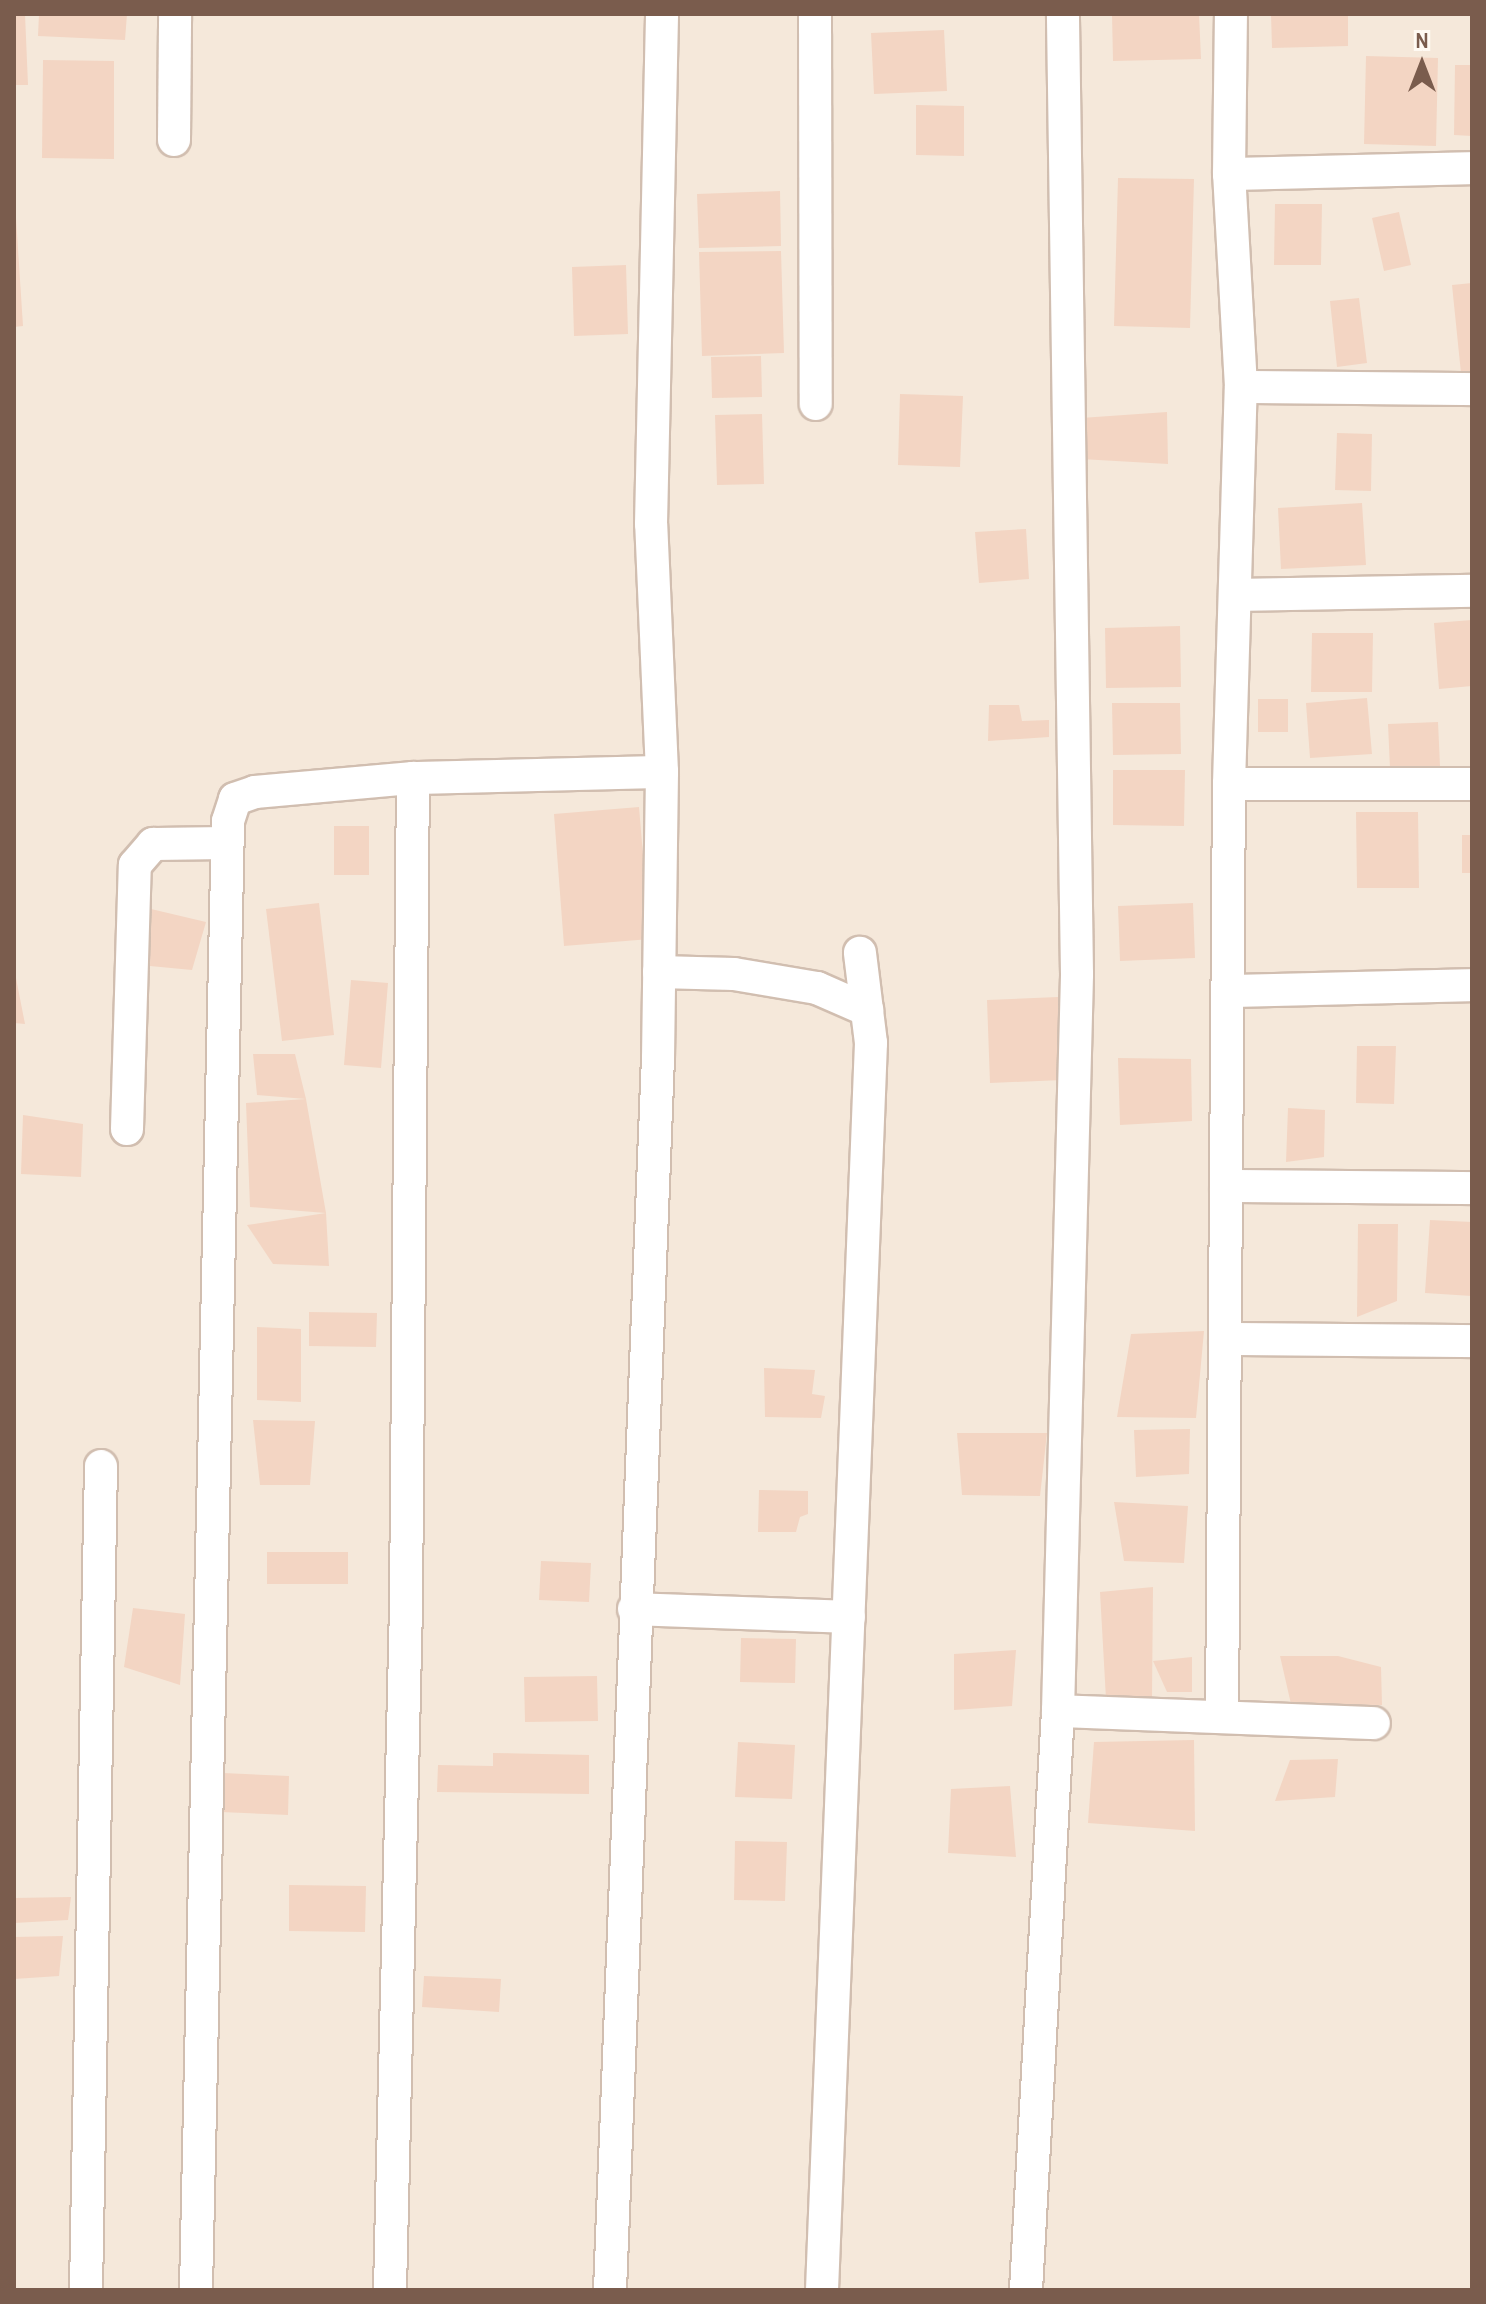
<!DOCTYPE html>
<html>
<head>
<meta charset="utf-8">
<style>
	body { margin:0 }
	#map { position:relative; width:1486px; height:2304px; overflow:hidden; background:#fdf6ec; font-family:"Archivo Narrow",sans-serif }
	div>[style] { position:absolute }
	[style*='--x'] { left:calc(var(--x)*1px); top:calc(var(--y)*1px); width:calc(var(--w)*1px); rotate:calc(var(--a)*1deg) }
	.residential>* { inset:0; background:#f5e8da }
	.building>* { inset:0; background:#f3d5c3 }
	.roads { filter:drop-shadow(2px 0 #d1beb0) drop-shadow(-2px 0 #d1beb0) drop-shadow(0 2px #d1beb0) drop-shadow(0 -2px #d1beb0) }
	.minor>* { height:32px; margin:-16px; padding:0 16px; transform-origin:16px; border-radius:16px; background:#fff }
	span { translate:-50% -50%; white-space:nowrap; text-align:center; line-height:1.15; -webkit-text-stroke:8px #fffaf3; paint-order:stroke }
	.frame { position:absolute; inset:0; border:16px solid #7a5c4d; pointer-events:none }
	.north { position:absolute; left:1382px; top:24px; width:80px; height:80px; -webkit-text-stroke:6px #fffaf3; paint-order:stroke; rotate:0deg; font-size:22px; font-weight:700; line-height:32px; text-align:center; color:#7a5c4d }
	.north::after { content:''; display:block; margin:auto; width:28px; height:36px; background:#7a5c4d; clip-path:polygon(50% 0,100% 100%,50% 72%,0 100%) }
</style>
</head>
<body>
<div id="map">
	<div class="residential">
		<i style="clip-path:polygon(14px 14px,1472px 14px,1472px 2290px,14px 2290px)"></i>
	</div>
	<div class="building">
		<i style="clip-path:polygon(14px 14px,25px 14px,28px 85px,14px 85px)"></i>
		<i style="clip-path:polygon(39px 14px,127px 14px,125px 40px,38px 36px)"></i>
		<i style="clip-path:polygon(1112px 14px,1199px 14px,1201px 59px,1113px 61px)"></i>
		<i style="clip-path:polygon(1271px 14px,1348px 14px,1348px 46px,1272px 48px)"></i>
		<i style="clip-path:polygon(944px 30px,947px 91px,874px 94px,871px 33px)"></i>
		<i style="clip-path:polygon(1366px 56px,1438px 58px,1436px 146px,1364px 144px)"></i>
		<i style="clip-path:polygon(43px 60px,114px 61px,114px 159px,42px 158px)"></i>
		<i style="clip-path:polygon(1455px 65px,1472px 65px,1472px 136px,1454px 135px)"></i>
		<i style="clip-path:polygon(916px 105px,964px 106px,964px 156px,916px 155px)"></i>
		<i style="clip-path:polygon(1118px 178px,1194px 179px,1190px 328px,1114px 326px)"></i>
		<i style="clip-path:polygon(14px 187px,23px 326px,14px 327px)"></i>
		<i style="clip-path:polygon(780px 191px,781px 246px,699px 248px,697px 194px)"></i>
		<i style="clip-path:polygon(1275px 204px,1322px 204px,1321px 265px,1274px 265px)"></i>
		<i style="clip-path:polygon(1399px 212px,1411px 265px,1384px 271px,1372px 218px)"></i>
		<i style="clip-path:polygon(781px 251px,784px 353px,702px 356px,699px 252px)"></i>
		<i style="clip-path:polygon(626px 265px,628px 334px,574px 336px,572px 267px)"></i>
		<i style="clip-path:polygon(1472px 283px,1472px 382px,1462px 383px,1452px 285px)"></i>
		<i style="clip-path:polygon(1359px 298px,1367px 363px,1337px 367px,1330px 301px)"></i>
		<i style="clip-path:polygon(761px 356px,762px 397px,712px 398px,711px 357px)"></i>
		<i style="clip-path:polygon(900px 394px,963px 396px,960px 467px,898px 465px)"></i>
		<i style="clip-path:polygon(1167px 412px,1168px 464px,1081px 459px,1081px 418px)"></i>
		<i style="clip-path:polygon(762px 414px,764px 484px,717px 485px,715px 415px)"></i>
		<i style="clip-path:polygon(1337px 433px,1372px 434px,1371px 491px,1335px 490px)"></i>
		<i style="clip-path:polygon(1362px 503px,1366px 565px,1281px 569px,1278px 508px)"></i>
		<i style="clip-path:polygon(1026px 529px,1029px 579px,979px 583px,975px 532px)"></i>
		<i style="clip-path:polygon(1472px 620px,1472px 686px,1439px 689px,1434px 623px)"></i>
		<i style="clip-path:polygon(1180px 626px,1181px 687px,1106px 688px,1105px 628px)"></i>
		<i style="clip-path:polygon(1312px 633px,1373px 633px,1372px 692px,1311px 692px)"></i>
		<i style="clip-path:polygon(1367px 698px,1372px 754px,1310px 758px,1306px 703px)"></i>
		<i style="clip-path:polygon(1258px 699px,1288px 699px,1288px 732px,1258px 732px)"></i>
		<i style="clip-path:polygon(1112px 703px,1180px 703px,1181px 754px,1113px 755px)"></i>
		<i style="clip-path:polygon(989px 705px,1019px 705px,1022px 721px,1049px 720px,1049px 737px,988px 741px)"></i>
		<i style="clip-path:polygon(1438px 722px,1440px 766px,1390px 768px,1388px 724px)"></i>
		<i style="clip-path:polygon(1113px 770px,1185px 770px,1184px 826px,1113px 825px)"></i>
		<i style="clip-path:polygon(639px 807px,650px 939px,564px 946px,554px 814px)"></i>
		<i style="clip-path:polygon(1356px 812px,1418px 812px,1419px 888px,1357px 888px)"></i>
		<i style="clip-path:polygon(334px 826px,369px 826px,369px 875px,334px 875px)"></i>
		<i style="clip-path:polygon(1462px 835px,1472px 835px,1472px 873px,1462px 873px)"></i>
		<i style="clip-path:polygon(319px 903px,334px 1035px,282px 1041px,266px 909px)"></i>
		<i style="clip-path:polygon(1193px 903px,1195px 958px,1120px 961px,1118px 906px)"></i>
		<i style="clip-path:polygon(151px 909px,206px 922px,192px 970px,150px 966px)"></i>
		<i style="clip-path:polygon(15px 973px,25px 1024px,14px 1023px)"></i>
		<i style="clip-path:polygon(351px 980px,388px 983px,381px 1068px,344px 1065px)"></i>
		<i style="clip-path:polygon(1058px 997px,1062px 1080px,990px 1083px,987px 1000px)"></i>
		<i style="clip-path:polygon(1357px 1046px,1396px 1046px,1394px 1104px,1356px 1103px)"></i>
		<i style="clip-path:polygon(253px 1054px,295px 1054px,306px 1099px,326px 1213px,250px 1207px,246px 1103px,306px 1099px,257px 1095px)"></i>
		<i style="clip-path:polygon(1118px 1058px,1191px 1059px,1192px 1121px,1120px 1125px)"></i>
		<i style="clip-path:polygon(1288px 1108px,1325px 1110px,1324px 1157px,1286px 1162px)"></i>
		<i style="clip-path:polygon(23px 1115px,83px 1124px,81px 1177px,21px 1174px)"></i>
		<i style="clip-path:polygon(326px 1213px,329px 1266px,273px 1264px,247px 1225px)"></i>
		<i style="clip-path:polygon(1430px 1220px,1472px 1222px,1472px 1296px,1425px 1293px)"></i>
		<i style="clip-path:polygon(1358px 1224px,1398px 1224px,1397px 1301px,1357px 1317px)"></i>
		<i style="clip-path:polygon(309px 1312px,377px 1313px,376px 1347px,309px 1346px)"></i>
		<i style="clip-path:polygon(257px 1327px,301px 1329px,301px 1402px,257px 1400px)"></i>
		<i style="clip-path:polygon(1204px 1331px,1196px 1418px,1117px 1417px,1131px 1334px)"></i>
		<i style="clip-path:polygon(764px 1368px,815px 1370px,812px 1394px,825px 1396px,821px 1418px,765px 1417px)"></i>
		<i style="clip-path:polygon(253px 1420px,315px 1421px,310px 1485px,260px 1485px)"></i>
		<i style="clip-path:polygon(1190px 1429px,1189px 1474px,1136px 1477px,1134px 1430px)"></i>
		<i style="clip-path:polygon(957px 1433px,1047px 1433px,1040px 1496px,962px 1495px)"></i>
		<i style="clip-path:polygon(759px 1490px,808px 1491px,808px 1514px,800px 1517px,796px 1532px,758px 1532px)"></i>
		<i style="clip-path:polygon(1114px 1502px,1188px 1506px,1184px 1563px,1124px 1561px)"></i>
		<i style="clip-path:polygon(267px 1552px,348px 1552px,348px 1584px,267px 1584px)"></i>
		<i style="clip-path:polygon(541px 1561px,591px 1563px,589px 1602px,539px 1600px)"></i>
		<i style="clip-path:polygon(1153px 1587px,1152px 1698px,1106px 1699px,1100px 1592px)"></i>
		<i style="clip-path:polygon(133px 1608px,185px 1614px,180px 1685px,124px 1667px)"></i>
		<i style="clip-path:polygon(741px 1638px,796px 1639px,795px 1683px,740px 1682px)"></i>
		<i style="clip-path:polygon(1016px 1650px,1012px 1706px,954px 1710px,954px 1654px)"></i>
		<i style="clip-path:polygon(1280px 1656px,1338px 1656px,1381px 1667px,1382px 1705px,1291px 1704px)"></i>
		<i style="clip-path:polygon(1192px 1657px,1192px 1692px,1167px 1692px,1153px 1661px)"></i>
		<i style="clip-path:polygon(597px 1676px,598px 1721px,525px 1722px,524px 1677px)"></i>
		<i style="clip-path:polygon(1194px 1740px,1195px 1831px,1088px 1823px,1094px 1742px)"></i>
		<i style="clip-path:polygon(738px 1742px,795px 1745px,792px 1799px,735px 1797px)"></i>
		<i style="clip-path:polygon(493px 1753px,589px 1755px,589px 1794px,437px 1792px,438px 1765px,493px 1766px)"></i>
		<i style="clip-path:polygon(1338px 1759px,1335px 1797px,1275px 1801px,1290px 1760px)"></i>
		<i style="clip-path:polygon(223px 1773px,289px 1776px,288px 1815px,221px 1812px)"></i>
		<i style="clip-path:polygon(1010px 1786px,1016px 1857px,948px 1853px,951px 1789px)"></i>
		<i style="clip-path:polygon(735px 1841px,787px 1842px,785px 1901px,734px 1900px)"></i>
		<i style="clip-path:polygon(289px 1885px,366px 1886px,365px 1932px,289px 1931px)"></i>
		<i style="clip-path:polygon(71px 1897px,68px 1920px,14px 1923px,14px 1898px)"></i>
		<i style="clip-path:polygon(63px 1936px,59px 1976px,14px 1979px,14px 1937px)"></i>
		<i style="clip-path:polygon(424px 1976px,501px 1979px,499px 2012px,422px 2007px)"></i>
	</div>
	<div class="roads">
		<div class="minor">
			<i style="--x:815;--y:14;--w:390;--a:89.9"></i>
			<i style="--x:174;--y:140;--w:126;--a:-89.5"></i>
			<i style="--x:1229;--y:174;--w:243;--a:-1.4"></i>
			<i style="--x:1241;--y:387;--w:231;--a:0.5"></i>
			<i style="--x:1236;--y:595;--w:236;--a:-1"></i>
			<i style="--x:1229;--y:784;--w:243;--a:0"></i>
			<i style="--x:659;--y:972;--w:75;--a:1.5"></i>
			<i style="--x:734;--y:974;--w:84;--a:9.6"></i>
			<i style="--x:817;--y:988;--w:55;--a:23.7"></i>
			<i style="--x:1229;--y:991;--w:243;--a:-1.4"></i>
			<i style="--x:127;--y:1129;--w:264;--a:-88.3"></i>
			<i style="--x:135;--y:865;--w:28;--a:-49"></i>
			<i style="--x:153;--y:844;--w:74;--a:-0.8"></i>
			<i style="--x:1226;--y:1186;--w:246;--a:0.5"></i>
			<i style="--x:1225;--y:1339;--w:247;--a:0.5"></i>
			<i style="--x:634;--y:1609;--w:215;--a:2.1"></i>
			<i style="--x:1058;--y:1711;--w:316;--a:2.2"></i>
			<i style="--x:1222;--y:1716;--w:932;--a:-89.57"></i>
			<i style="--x:1229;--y:784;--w:397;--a:-88.3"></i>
			<i style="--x:1241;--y:387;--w:213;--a:-93.2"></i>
			<i style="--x:1229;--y:174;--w:160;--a:-89.3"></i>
			<i style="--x:86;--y:2290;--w:824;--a:-88.96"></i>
			<i style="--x:196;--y:2290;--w:1469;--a:-88.75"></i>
			<i style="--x:228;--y:821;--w:23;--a:-72"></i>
			<i style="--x:235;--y:799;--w:21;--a:-19"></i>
			<i style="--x:255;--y:792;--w:159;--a:-5.1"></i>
			<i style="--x:413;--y:778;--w:249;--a:-1.4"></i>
			<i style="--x:390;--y:2290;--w:685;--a:-88.66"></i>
			<i style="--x:406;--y:1605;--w:827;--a:-89.52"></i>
			<i style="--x:610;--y:2290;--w:1232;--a:-87.77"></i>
			<i style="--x:658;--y:1059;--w:287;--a:-89.2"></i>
			<i style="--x:662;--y:772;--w:248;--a:-92.5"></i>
			<i style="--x:651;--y:524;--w:510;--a:-88.76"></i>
			<i style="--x:822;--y:2290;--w:1248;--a:-87.75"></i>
			<i style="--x:871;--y:1043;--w:91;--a:-97"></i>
			<i style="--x:1026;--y:2290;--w:580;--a:-86.84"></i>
			<i style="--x:1058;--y:1711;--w:737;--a:-88.52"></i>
			<i style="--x:1077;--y:974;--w:960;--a:-90.84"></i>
		</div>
	</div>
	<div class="frame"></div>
	<div class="north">N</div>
</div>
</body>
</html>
